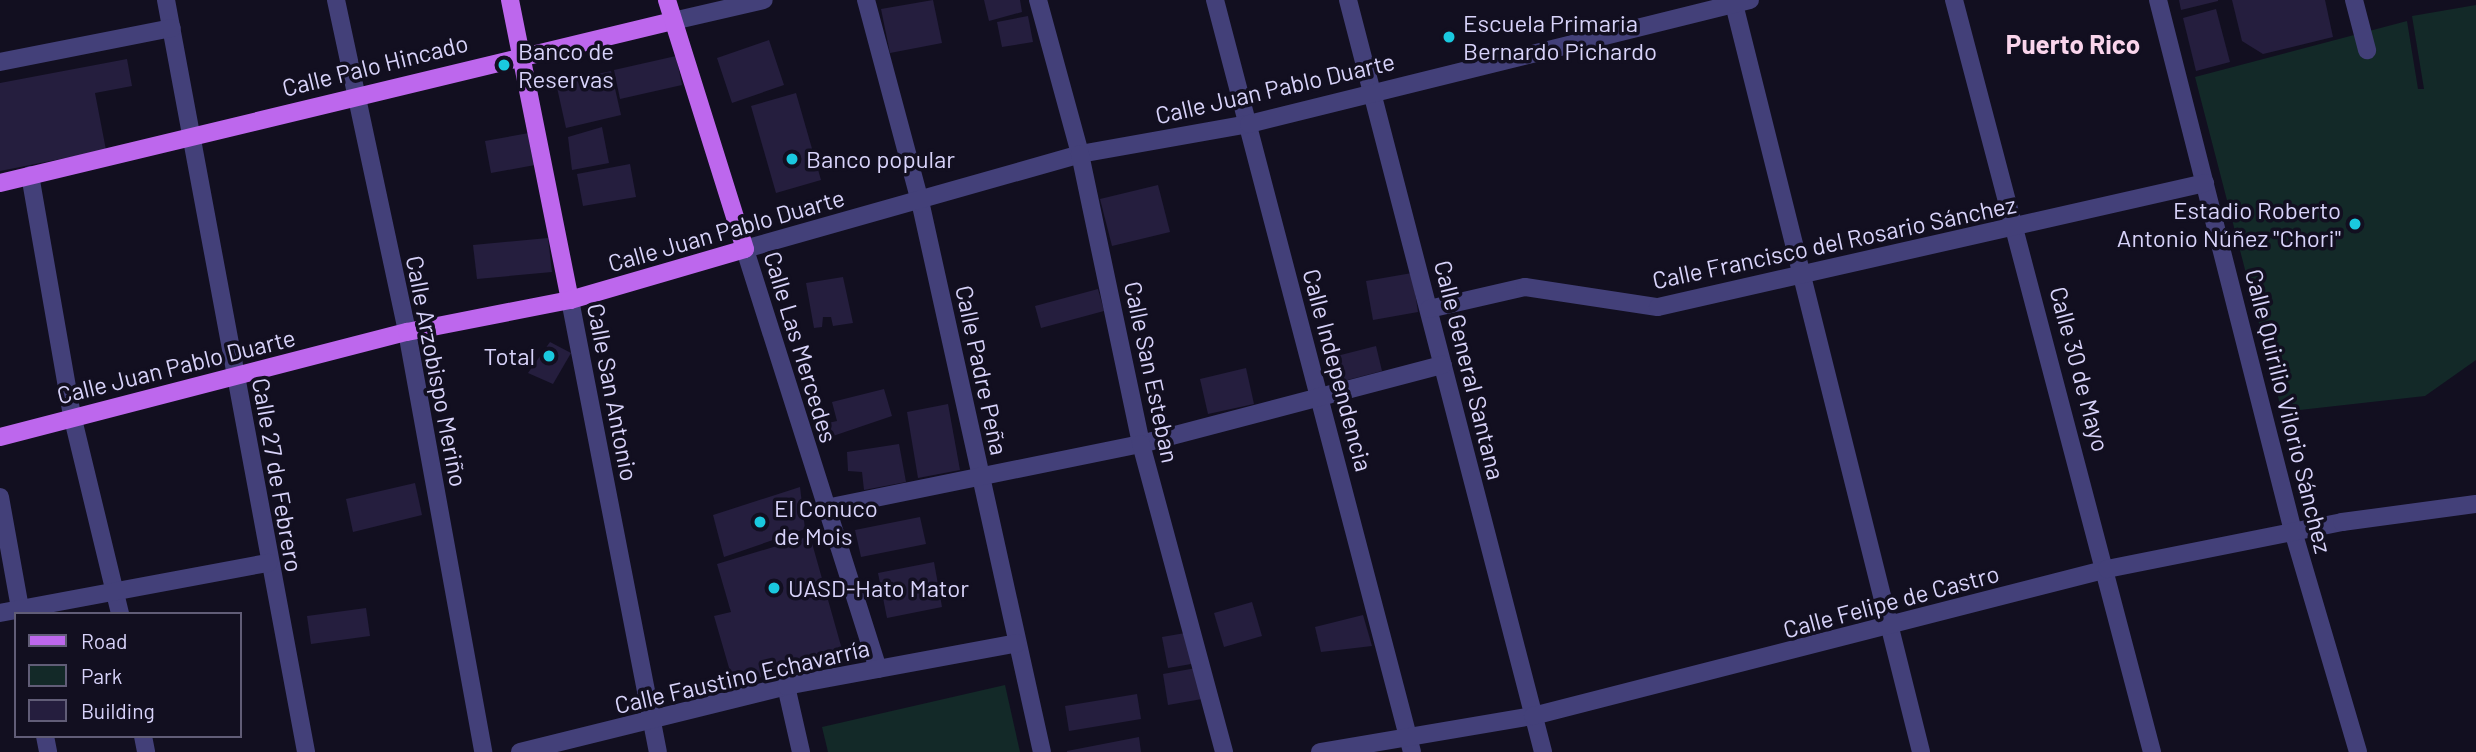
<!DOCTYPE html>
<html>
<head>
<meta charset="utf-8">
<style>
	body { margin:0 }
	#map { position:relative; width:2476px; height:752px; overflow:hidden; background:#120f20; font-family:Barlow,sans-serif }
	div>[style] { position:absolute }
	[style*='--x'] { left:calc(var(--x)*1px); top:calc(var(--y)*1px); width:calc(var(--w)*1px); rotate:calc(var(--a)*1deg) }
	.green>* { inset:0; background:#132928 }
	.building>* { inset:0; background:#251e3e }
	.minor>* { height:18px; margin:-9px; padding:0 9px; transform-origin:9px; border-radius:9px; background:#434079 }
	.tertiary>* { height:18px; margin:-9px; padding:0 9px; transform-origin:9px; border-radius:9px; background:#434079 }
	.primary>* { height:18px; margin:-9px; padding:0 9px; transform-origin:9px; border-radius:9px; background:#bd67ed }
	.dots>* { width:19px; height:19px; translate:-50% -50%; box-sizing:border-box; border:4px solid #120f20; border-radius:50% }
	span { translate:-50% -50%; white-space:nowrap; text-align:center; line-height:1.15; -webkit-text-stroke:7px #120f20; paint-order:stroke }
	.poi-label { font-size:24px; color:#d8d3fa }
	.left { translate:0 -50%; text-align:left }
	.right { translate:-100% -50%; text-align:right }
	.street-label { font-size:24px; color:#d8d3fa }
	.neighbourhood-label { font-size:26px; color:#fad5ec; font-weight:700 }
	.legend { position:absolute; left:14px; top:612px; width:228px; height:126px; box-sizing:border-box; background:#120f20; border:2px solid #615d77; margin:0; padding:9px 12px; list-style:none; font-size:21px; color:#d8d3fa }
	.legend li { display:flex; align-items:center; gap:14px; height:35px }
	.legend b { width:35px; border:2px solid #615d77 }
</style>
</head>
<body>
<div id="map">
	<div class="green">
		<i style="clip-path:polygon(2476px 5px,2476px 360px,2425px 396px,2282px 412px,2195px 77px,2407px 21px,2418px 89px,2424px 89px,2412px 16px)"></i>
		<i style="clip-path:polygon(1005px 685px,1020px 752px,828px 752px,822px 727px)"></i>
	</div>
	<div class="building">
		<i style="clip-path:polygon(933px 0,942px 43px,890px 53px,881px 9px)"></i>
		<i style="clip-path:polygon(984px 0,1020px 0,1022px 12px,989px 21px)"></i>
		<i style="clip-path:polygon(2179px 0,2218px 0,2218px 1px,2181px 10px)"></i>
		<i style="clip-path:polygon(2232px 0,2325px 0,2333px 37px,2263px 54px,2242px 41px)"></i>
		<i style="clip-path:polygon(2216px 9px,2230px 62px,2196px 71px,2183px 18px)"></i>
		<i style="clip-path:polygon(1028px 16px,1033px 42px,1002px 47px,997px 22px)"></i>
		<i style="clip-path:polygon(769px 40px,784px 85px,732px 103px,717px 58px)"></i>
		<i style="clip-path:polygon(676px 56px,682px 85px,620px 99px,614px 70px)"></i>
		<i style="clip-path:polygon(127px 59px,132px 86px,95px 93px,106px 150px,0 171px,0 83px)"></i>
		<i style="clip-path:polygon(611px 71px,621px 115px,566px 128px,556px 83px)"></i>
		<i style="clip-path:polygon(796px 93px,821px 180px,776px 193px,751px 106px)"></i>
		<i style="clip-path:polygon(602px 127px,609px 163px,572px 170px,568px 137px)"></i>
		<i style="clip-path:polygon(529px 133px,535px 165px,491px 173px,485px 141px)"></i>
		<i style="clip-path:polygon(630px 164px,636px 197px,583px 206px,577px 174px)"></i>
		<i style="clip-path:polygon(1158px 185px,1170px 232px,1112px 246px,1100px 199px)"></i>
		<i style="clip-path:polygon(548px 238px,552px 272px,477px 279px,473px 245px)"></i>
		<i style="clip-path:polygon(1412px 273px,1418px 312px,1373px 320px,1366px 281px)"></i>
		<i style="clip-path:polygon(843px 277px,853px 323px,833px 326px,831px 317px,823px 317px,822px 327px,814px 328px,806px 283px)"></i>
		<i style="clip-path:polygon(1098px 289px,1104px 311px,1041px 328px,1035px 306px)"></i>
		<i style="clip-path:polygon(550px 342px,571px 353px,553px 384px,528px 373px)"></i>
		<i style="clip-path:polygon(1376px 346px,1382px 371px,1336px 383px,1329px 358px)"></i>
		<i style="clip-path:polygon(1246px 368px,1254px 404px,1208px 414px,1200px 379px)"></i>
		<i style="clip-path:polygon(884px 389px,892px 416px,833px 436px,828px 423px,837px 421px,832px 402px)"></i>
		<i style="clip-path:polygon(948px 404px,960px 470px,918px 478px,907px 412px)"></i>
		<i style="clip-path:polygon(899px 444px,906px 482px,864px 490px,862px 472px,848px 471px,847px 452px)"></i>
		<i style="clip-path:polygon(415px 483px,422px 515px,353px 532px,346px 499px)"></i>
		<i style="clip-path:polygon(800px 487px,805px 529px,724px 557px,713px 515px)"></i>
		<i style="clip-path:polygon(920px 517px,926px 544px,861px 557px,855px 530px)"></i>
		<i style="clip-path:polygon(810px 536px,843px 653px,734px 685px,714px 616px,731px 612px,717px 564px)"></i>
		<i style="clip-path:polygon(934px 562px,942px 607px,887px 618px,878px 573px)"></i>
		<i style="clip-path:polygon(1252px 602px,1262px 636px,1224px 647px,1214px 613px)"></i>
		<i style="clip-path:polygon(366px 608px,370px 636px,311px 644px,307px 616px)"></i>
		<i style="clip-path:polygon(1363px 615px,1372px 646px,1321px 652px,1315px 627px)"></i>
		<i style="clip-path:polygon(1191px 632px,1197px 663px,1168px 668px,1162px 637px)"></i>
		<i style="clip-path:polygon(1196px 668px,1202px 699px,1168px 705px,1163px 674px)"></i>
		<i style="clip-path:polygon(1137px 694px,1141px 719px,1069px 731px,1065px 706px)"></i>
		<i style="clip-path:polygon(1139px 737px,1141px 752px,1067px 752px,1067px 751px)"></i>
	</div>
	<div class="minor">
		<i style="--x:166;--y:0;--w:765;--a:79.45"></i>
		<i style="--x:336;--y:0;--w:340;--a:77.9"></i>
		<i style="--x:407;--y:332;--w:427;--a:79.7"></i>
		<i style="--x:866;--y:0;--w:208;--a:75"></i>
		<i style="--x:920;--y:201;--w:564;--a:77.52"></i>
		<i style="--x:1215;--y:0;--w:777;--a:75.32"></i>
		<i style="--x:1348;--y:0;--w:777;--a:75.46"></i>
		<i style="--x:1733;--y:0;--w:775;--a:75.96"></i>
		<i style="--x:1954;--y:0;--w:778;--a:75.25"></i>
		<i style="--x:2158;--y:0;--w:548;--a:75.74"></i>
		<i style="--x:2293;--y:531;--w:230;--a:73.6"></i>
		<i style="--x:2354;--y:0;--w:52;--a:75.4"></i>
		<i style="--x:673;--y:21;--w:93;--a:-13"></i>
		<i style="--x:0;--y:62;--w:175;--a:-11.2"></i>
		<i style="--x:30;--y:175;--w:244;--a:80.1"></i>
		<i style="--x:72;--y:415;--w:205;--a:76.4"></i>
		<i style="--x:570;--y:300;--w:460;--a:79"></i>
		<i style="--x:1429;--y:309;--w:98;--a:-12.9"></i>
		<i style="--x:1525;--y:287;--w:134;--a:8.6"></i>
		<i style="--x:1658;--y:307;--w:561;--a:-12.77"></i>
		<i style="--x:0;--y:497;--w:119;--a:79.8"></i>
		<i style="--x:826;--y:508;--w:321;--a:-11.5"></i>
		<i style="--x:1141;--y:444;--w:312;--a:-14.7"></i>
		<i style="--x:0;--y:613;--w:273;--a:-10.6"></i>
		<i style="--x:878;--y:669;--w:441;--a:-107.6"></i>
		<i style="--x:745;--y:249;--w:348;--a:-15.8"></i>
		<i style="--x:1080;--y:154;--w:172;--a:-10.1"></i>
		<i style="--x:1249;--y:124;--w:516;--a:-13.9"></i>
		<i style="--x:786;--y:686;--w:68;--a:77.2"></i>
		<i style="--x:45;--y:736;--w:16;--a:79"></i>
		<i style="--x:143;--y:736;--w:16;--a:79"></i>
		<i style="--x:520;--y:752;--w:274;--a:-13.9"></i>
		<i style="--x:786;--y:686;--w:235;--a:-10.5"></i>
		<i style="--x:1320;--y:752;--w:216;--a:-9.6"></i>
		<i style="--x:1533;--y:716;--w:593;--a:-14.36"></i>
		<i style="--x:2107;--y:569;--w:240;--a:-11.3"></i>
		<i style="--x:2342;--y:522;--w:135;--a:-7.7"></i>
	</div>
	<div class="tertiary">
		<i style="--x:1038;--y:0;--w:160;--a:74.7"></i>
		<i style="--x:1080;--y:154;--w:296;--a:78.1"></i>
		<i style="--x:1141;--y:444;--w:319;--a:74.9"></i>
	</div>
	<div class="primary">
		<i style="--x:510;--y:0;--w:306;--a:78.7"></i>
		<i style="--x:0;--y:183;--w:692;--a:-13.53"></i>
		<i style="--x:0;--y:437;--w:420;--a:-14.5"></i>
		<i style="--x:407;--y:332;--w:166;--a:-11.1"></i>
		<i style="--x:570;--y:300;--w:182;--a:-16.2"></i>
		<i style="--x:745;--y:249;--w:261;--a:-107.4"></i>
	</div>
	<div class="dots">
		<i style="left:1449px;top:37px;background:#1ac9df"></i>
		<i style="left:504px;top:65px;background:#1ac9df"></i>
		<i style="left:792px;top:159px;background:#1ac9df"></i>
		<i style="left:2355px;top:224px;background:#1ac9df"></i>
		<i style="left:549px;top:356px;background:#1ac9df"></i>
		<i style="left:760px;top:522px;background:#1ac9df"></i>
		<i style="left:774px;top:588px;background:#1ac9df"></i>
	</div>
	<div class="poi-label">
		<span class="left" style="left:1463px;top:37px">Escuela Primaria<br>Bernardo Pichardo</span>
		<span class="left" style="left:518px;top:65px">Banco de<br>Reservas</span>
		<span class="left" style="left:806px;top:159px">Banco popular</span>
		<span class="right" style="left:2341px;top:224px">Estadio Roberto<br>Antonio Núñez "Chori"</span>
		<span class="right" style="left:535px;top:356px">Total</span>
		<span class="left" style="left:774px;top:522px">El Conuco<br>de Mois</span>
		<span class="left" style="left:788px;top:588px">UASD-Hato Mator</span>
	</div>
	<div class="street-label">
		<span style="left:375px;top:65px;rotate:-14deg">Calle Palo Hincado</span>
		<span style="left:1275px;top:88px;rotate:-13deg">Calle Juan Pablo Duarte</span>
		<span style="left:726px;top:230px;rotate:-16deg">Calle Juan Pablo Duarte</span>
		<span style="left:1834px;top:242px;rotate:-12deg">Calle Francisco del Rosario Sánchez</span>
		<span style="left:801px;top:347px;rotate:73deg">Calle Las Mercedes</span>
		<span style="left:176px;top:366px;rotate:-14deg">Calle Juan Pablo Duarte</span>
		<span style="left:2080px;top:369px;rotate:75deg">Calle 30 de Mayo</span>
		<span style="left:982px;top:370px;rotate:78deg">Calle Padre Peña</span>
		<span style="left:1338px;top:370px;rotate:75deg">Calle Independencia</span>
		<span style="left:1470px;top:370px;rotate:76deg">Calle General Santana</span>
		<span style="left:437px;top:371px;rotate:79deg">Calle Arzobispo Meriño</span>
		<span style="left:1152px;top:372px;rotate:78deg">Calle San Esteban</span>
		<span style="left:613px;top:392px;rotate:79deg">Calle San Antonio</span>
		<span style="left:2289px;top:411px;rotate:76deg">Calle Quirilio Vilorio Sánchez</span>
		<span style="left:278px;top:475px;rotate:80deg">Calle 27 de Febrero</span>
		<span style="left:1891px;top:601px;rotate:-15deg">Calle Felipe de Castro</span>
		<span style="left:742px;top:676px;rotate:-13deg">Calle Faustino Echavarría</span>
	</div>
	<div class="neighbourhood-label">
		<span style="left:2073px;top:44px">Puerto Rico</span>
	</div>
	<ul class="legend">
	<li><b style="height:9px;background:#bd67ed"></b>Road</li>
	<li><b style="height:19px;background:#132928"></b>Park</li>
	<li><b style="height:19px;background:#251e3e"></b>Building</li>
	</ul>
</div>
</body>
</html>
